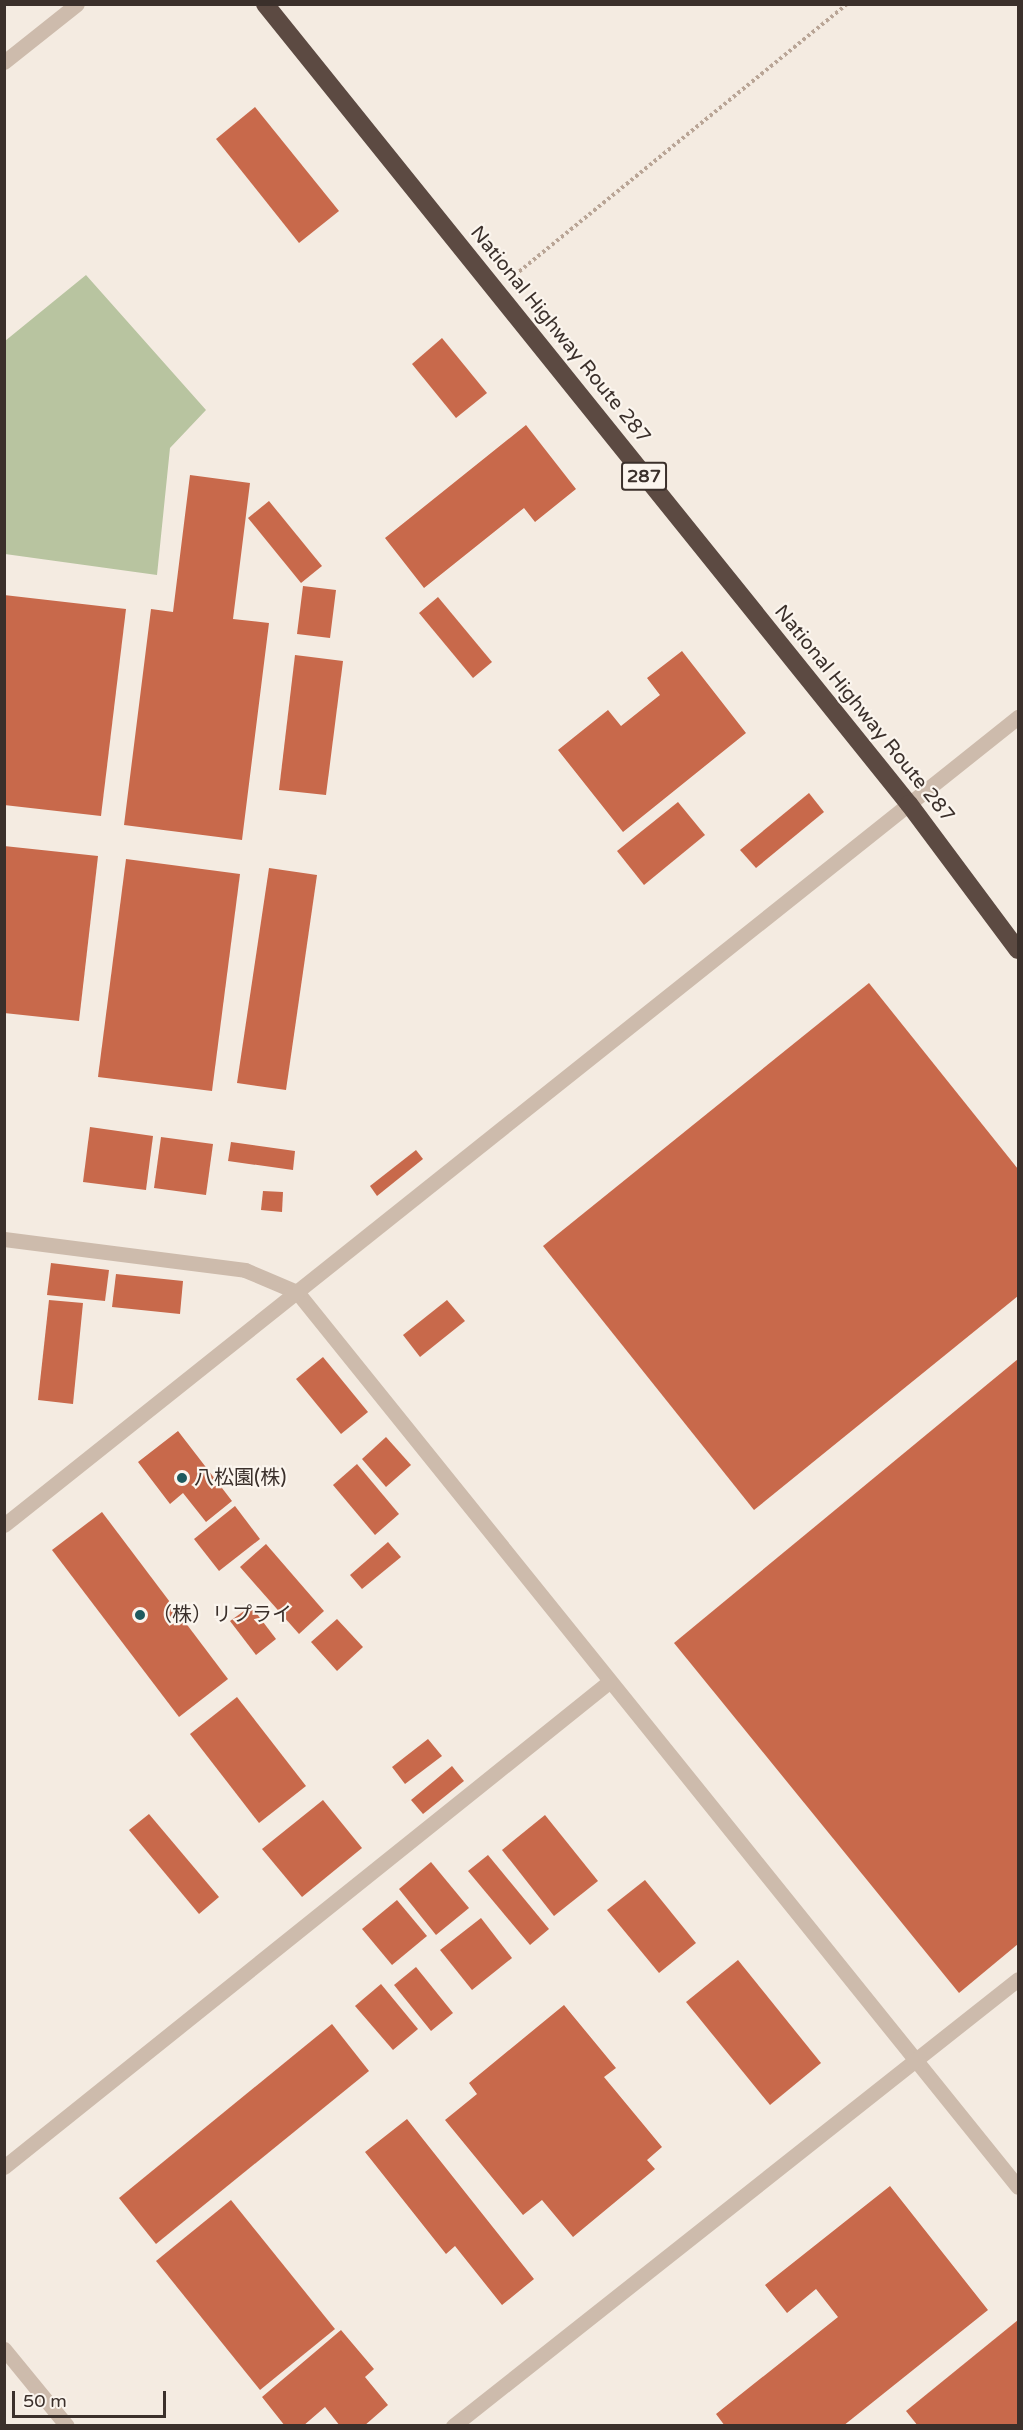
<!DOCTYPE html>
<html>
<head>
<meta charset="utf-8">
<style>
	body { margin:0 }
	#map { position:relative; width:1023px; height:2430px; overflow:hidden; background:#f4ebe1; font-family:"Varela Round","Noto Sans JP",sans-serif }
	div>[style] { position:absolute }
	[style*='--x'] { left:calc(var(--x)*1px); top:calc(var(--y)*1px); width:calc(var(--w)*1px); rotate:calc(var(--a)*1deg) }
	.green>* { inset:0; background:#b8c4a0 }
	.building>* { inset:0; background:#c8694b }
	.path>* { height:4px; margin-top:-2px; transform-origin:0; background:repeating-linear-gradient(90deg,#b9a596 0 3px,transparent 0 6px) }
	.minor>* { height:15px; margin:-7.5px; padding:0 7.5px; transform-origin:7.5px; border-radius:7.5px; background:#cdbbac }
	.highway>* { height:18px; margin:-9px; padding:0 9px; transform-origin:9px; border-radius:9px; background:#5c4a42 }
	.dots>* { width:16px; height:16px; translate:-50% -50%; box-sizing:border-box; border:3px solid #fbf5ee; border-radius:50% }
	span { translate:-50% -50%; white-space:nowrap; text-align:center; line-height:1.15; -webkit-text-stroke:4.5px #fbf5ee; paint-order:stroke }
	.shield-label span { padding:2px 4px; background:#fbf5ee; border:2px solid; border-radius:4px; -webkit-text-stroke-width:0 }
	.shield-label { font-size:18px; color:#3b302b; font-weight:700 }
	.street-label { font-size:20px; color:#3b302b }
	.poi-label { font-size:20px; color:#3b302b }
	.left { translate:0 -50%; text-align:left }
	.frame { position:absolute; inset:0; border:6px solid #3b302b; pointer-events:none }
	.scale { position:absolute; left:12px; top:2391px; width:154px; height:27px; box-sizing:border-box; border:3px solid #3b302b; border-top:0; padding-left:8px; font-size:18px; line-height:21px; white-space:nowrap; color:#3b302b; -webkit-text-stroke:4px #fbf5ee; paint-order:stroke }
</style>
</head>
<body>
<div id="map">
	<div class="green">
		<i style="clip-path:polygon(86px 275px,206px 410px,170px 448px,157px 575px,5px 554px,5px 341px)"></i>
	</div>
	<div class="building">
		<i style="clip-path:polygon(255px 107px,339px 211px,299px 243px,216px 139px)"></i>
		<i style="clip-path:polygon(442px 338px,487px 393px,456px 418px,412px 364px)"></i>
		<i style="clip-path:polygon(526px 425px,576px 489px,535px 522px,524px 508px,424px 588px,385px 538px)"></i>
		<i style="clip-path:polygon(190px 475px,250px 483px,233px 619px,269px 623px,242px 840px,124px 825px,151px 609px,173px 612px)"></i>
		<i style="clip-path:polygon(269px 501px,322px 566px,301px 583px,248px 518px)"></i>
		<i style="clip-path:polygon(303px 586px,336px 590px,330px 638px,297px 634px)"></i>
		<i style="clip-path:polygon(4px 595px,126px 609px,101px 816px,4px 805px)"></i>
		<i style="clip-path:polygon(438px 597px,492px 662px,473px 678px,419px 613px)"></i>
		<i style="clip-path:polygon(682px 651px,746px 733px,623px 832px,558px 750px,608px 710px,621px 726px,660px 695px,647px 678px)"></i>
		<i style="clip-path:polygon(295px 655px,343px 661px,326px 795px,279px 790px)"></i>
		<i style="clip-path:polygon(809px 793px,824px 812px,756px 868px,740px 850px)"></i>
		<i style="clip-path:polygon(678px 802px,705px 835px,644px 885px,617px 851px)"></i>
		<i style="clip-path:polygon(4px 846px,98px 856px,79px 1021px,4px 1013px)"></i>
		<i style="clip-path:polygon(126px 859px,240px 874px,212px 1091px,98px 1077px)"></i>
		<i style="clip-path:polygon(269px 868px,317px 875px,286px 1090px,237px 1083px)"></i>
		<i style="clip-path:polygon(869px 983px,1018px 1169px,1018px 1296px,754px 1510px,543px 1246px)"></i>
		<i style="clip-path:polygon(90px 1127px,153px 1136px,146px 1190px,83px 1182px)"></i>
		<i style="clip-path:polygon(161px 1137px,213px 1144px,206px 1195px,154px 1188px)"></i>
		<i style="clip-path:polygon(231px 1142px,295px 1151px,293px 1170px,228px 1161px)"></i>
		<i style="clip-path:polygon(416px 1150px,423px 1159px,377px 1196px,370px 1186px)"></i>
		<i style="clip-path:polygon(263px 1191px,283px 1192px,282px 1212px,261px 1210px)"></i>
		<i style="clip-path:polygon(51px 1263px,109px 1270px,105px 1301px,47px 1295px)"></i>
		<i style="clip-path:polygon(116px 1274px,183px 1281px,180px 1314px,112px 1307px)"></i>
		<i style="clip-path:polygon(49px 1300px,83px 1303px,73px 1404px,38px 1400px)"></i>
		<i style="clip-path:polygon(447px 1300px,465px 1321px,420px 1357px,403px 1335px)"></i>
		<i style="clip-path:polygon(323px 1357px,368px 1412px,341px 1434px,296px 1379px)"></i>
		<i style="clip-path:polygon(1018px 1359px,1018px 1944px,959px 1993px,674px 1643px)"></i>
		<i style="clip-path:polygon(178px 1431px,232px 1501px,206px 1522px,183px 1493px,170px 1504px,138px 1462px)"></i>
		<i style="clip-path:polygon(386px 1437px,411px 1465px,386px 1487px,362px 1459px)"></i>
		<i style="clip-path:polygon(357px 1464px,399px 1514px,375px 1535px,333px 1485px)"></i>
		<i style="clip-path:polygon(235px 1506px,260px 1539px,219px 1571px,194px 1539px)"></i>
		<i style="clip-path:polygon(102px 1512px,228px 1679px,179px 1717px,52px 1550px)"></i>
		<i style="clip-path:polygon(388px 1542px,401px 1557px,362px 1589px,350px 1575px)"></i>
		<i style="clip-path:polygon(266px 1544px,324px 1611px,299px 1634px,240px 1567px)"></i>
		<i style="clip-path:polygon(251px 1606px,276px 1639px,256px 1655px,230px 1621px)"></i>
		<i style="clip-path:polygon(337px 1619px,363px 1647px,337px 1671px,311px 1642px)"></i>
		<i style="clip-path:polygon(237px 1697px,306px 1786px,259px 1823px,190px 1734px)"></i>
		<i style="clip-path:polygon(428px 1739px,442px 1756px,405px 1784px,392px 1767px)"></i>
		<i style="clip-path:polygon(452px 1766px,464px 1781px,423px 1814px,411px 1800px)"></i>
		<i style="clip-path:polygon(323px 1800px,362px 1848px,302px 1897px,262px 1849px)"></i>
		<i style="clip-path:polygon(149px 1814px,219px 1897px,199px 1914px,129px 1830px)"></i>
		<i style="clip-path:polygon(545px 1815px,598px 1881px,554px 1916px,502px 1850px)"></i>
		<i style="clip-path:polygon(488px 1855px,549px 1929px,530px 1945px,468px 1871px)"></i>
		<i style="clip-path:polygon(431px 1862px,469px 1908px,436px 1935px,399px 1889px)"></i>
		<i style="clip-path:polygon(645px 1880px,696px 1943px,659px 1973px,607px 1910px)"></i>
		<i style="clip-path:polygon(397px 1900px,427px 1936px,392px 1965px,362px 1929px)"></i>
		<i style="clip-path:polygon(481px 1918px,512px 1958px,472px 1990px,440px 1950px)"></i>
		<i style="clip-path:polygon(738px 1960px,821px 2063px,770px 2105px,686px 2002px)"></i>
		<i style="clip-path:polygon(416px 1967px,453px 2013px,431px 2031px,394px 1985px)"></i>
		<i style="clip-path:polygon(381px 1984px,418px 2029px,393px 2050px,355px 2006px)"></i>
		<i style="clip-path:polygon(564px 2005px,616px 2068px,604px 2077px,662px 2147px,647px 2160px,655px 2169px,573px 2237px,542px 2200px,523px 2215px,445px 2120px,477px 2094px,469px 2083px)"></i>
		<i style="clip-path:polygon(332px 2024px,369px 2071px,156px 2244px,119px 2198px)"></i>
		<i style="clip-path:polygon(407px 2119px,534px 2279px,502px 2305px,455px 2246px,446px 2254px,365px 2152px)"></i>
		<i style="clip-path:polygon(890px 2186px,988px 2310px,843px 2426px,725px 2426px,716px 2414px,838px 2317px,816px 2289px,787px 2313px,765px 2285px)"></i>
		<i style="clip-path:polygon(231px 2200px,335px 2329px,260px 2390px,156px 2261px)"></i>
		<i style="clip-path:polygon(1018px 2320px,1018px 2426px,918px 2426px,906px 2411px)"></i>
		<i style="clip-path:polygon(341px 2330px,374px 2369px,365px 2377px,388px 2405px,364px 2426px,340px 2426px,325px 2407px,303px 2426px,285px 2426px,262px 2397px)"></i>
	</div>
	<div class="path">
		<i style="--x:510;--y:279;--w:435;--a:-39.2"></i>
	</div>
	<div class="minor">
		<i style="--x:4;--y:62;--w:93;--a:-38.5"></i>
		<i style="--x:4;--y:1239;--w:243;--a:7.3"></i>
		<i style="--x:245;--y:1270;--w:56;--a:22.9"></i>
		<i style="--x:297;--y:1292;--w:1149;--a:51.15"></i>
		<i style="--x:4;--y:1525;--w:1297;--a:-38.55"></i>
		<i style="--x:4;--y:2167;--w:775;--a:-38.72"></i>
		<i style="--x:4;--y:2349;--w:99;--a:50.7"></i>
		<i style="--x:453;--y:2426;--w:720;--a:-38.35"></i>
	</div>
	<div class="highway">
		<i style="--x:265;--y:4;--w:1027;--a:51.17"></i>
		<i style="--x:909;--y:804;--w:182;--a:53.3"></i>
	</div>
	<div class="dots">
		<i style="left:182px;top:1478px;background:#1f5a5e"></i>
		<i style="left:140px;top:1615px;background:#1f5a5e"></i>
	</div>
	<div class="shield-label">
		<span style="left:644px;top:476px">287</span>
	</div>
	<div class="street-label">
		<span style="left:560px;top:335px;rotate:51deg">National Highway Route 287</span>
		<span style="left:864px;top:714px;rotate:51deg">National Highway Route 287</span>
	</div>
	<div class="poi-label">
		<span class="left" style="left:194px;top:1478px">八松園(株)</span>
		<span class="left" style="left:152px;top:1615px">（株）リプライ</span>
	</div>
	<div class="frame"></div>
	<div class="scale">50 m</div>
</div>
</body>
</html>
